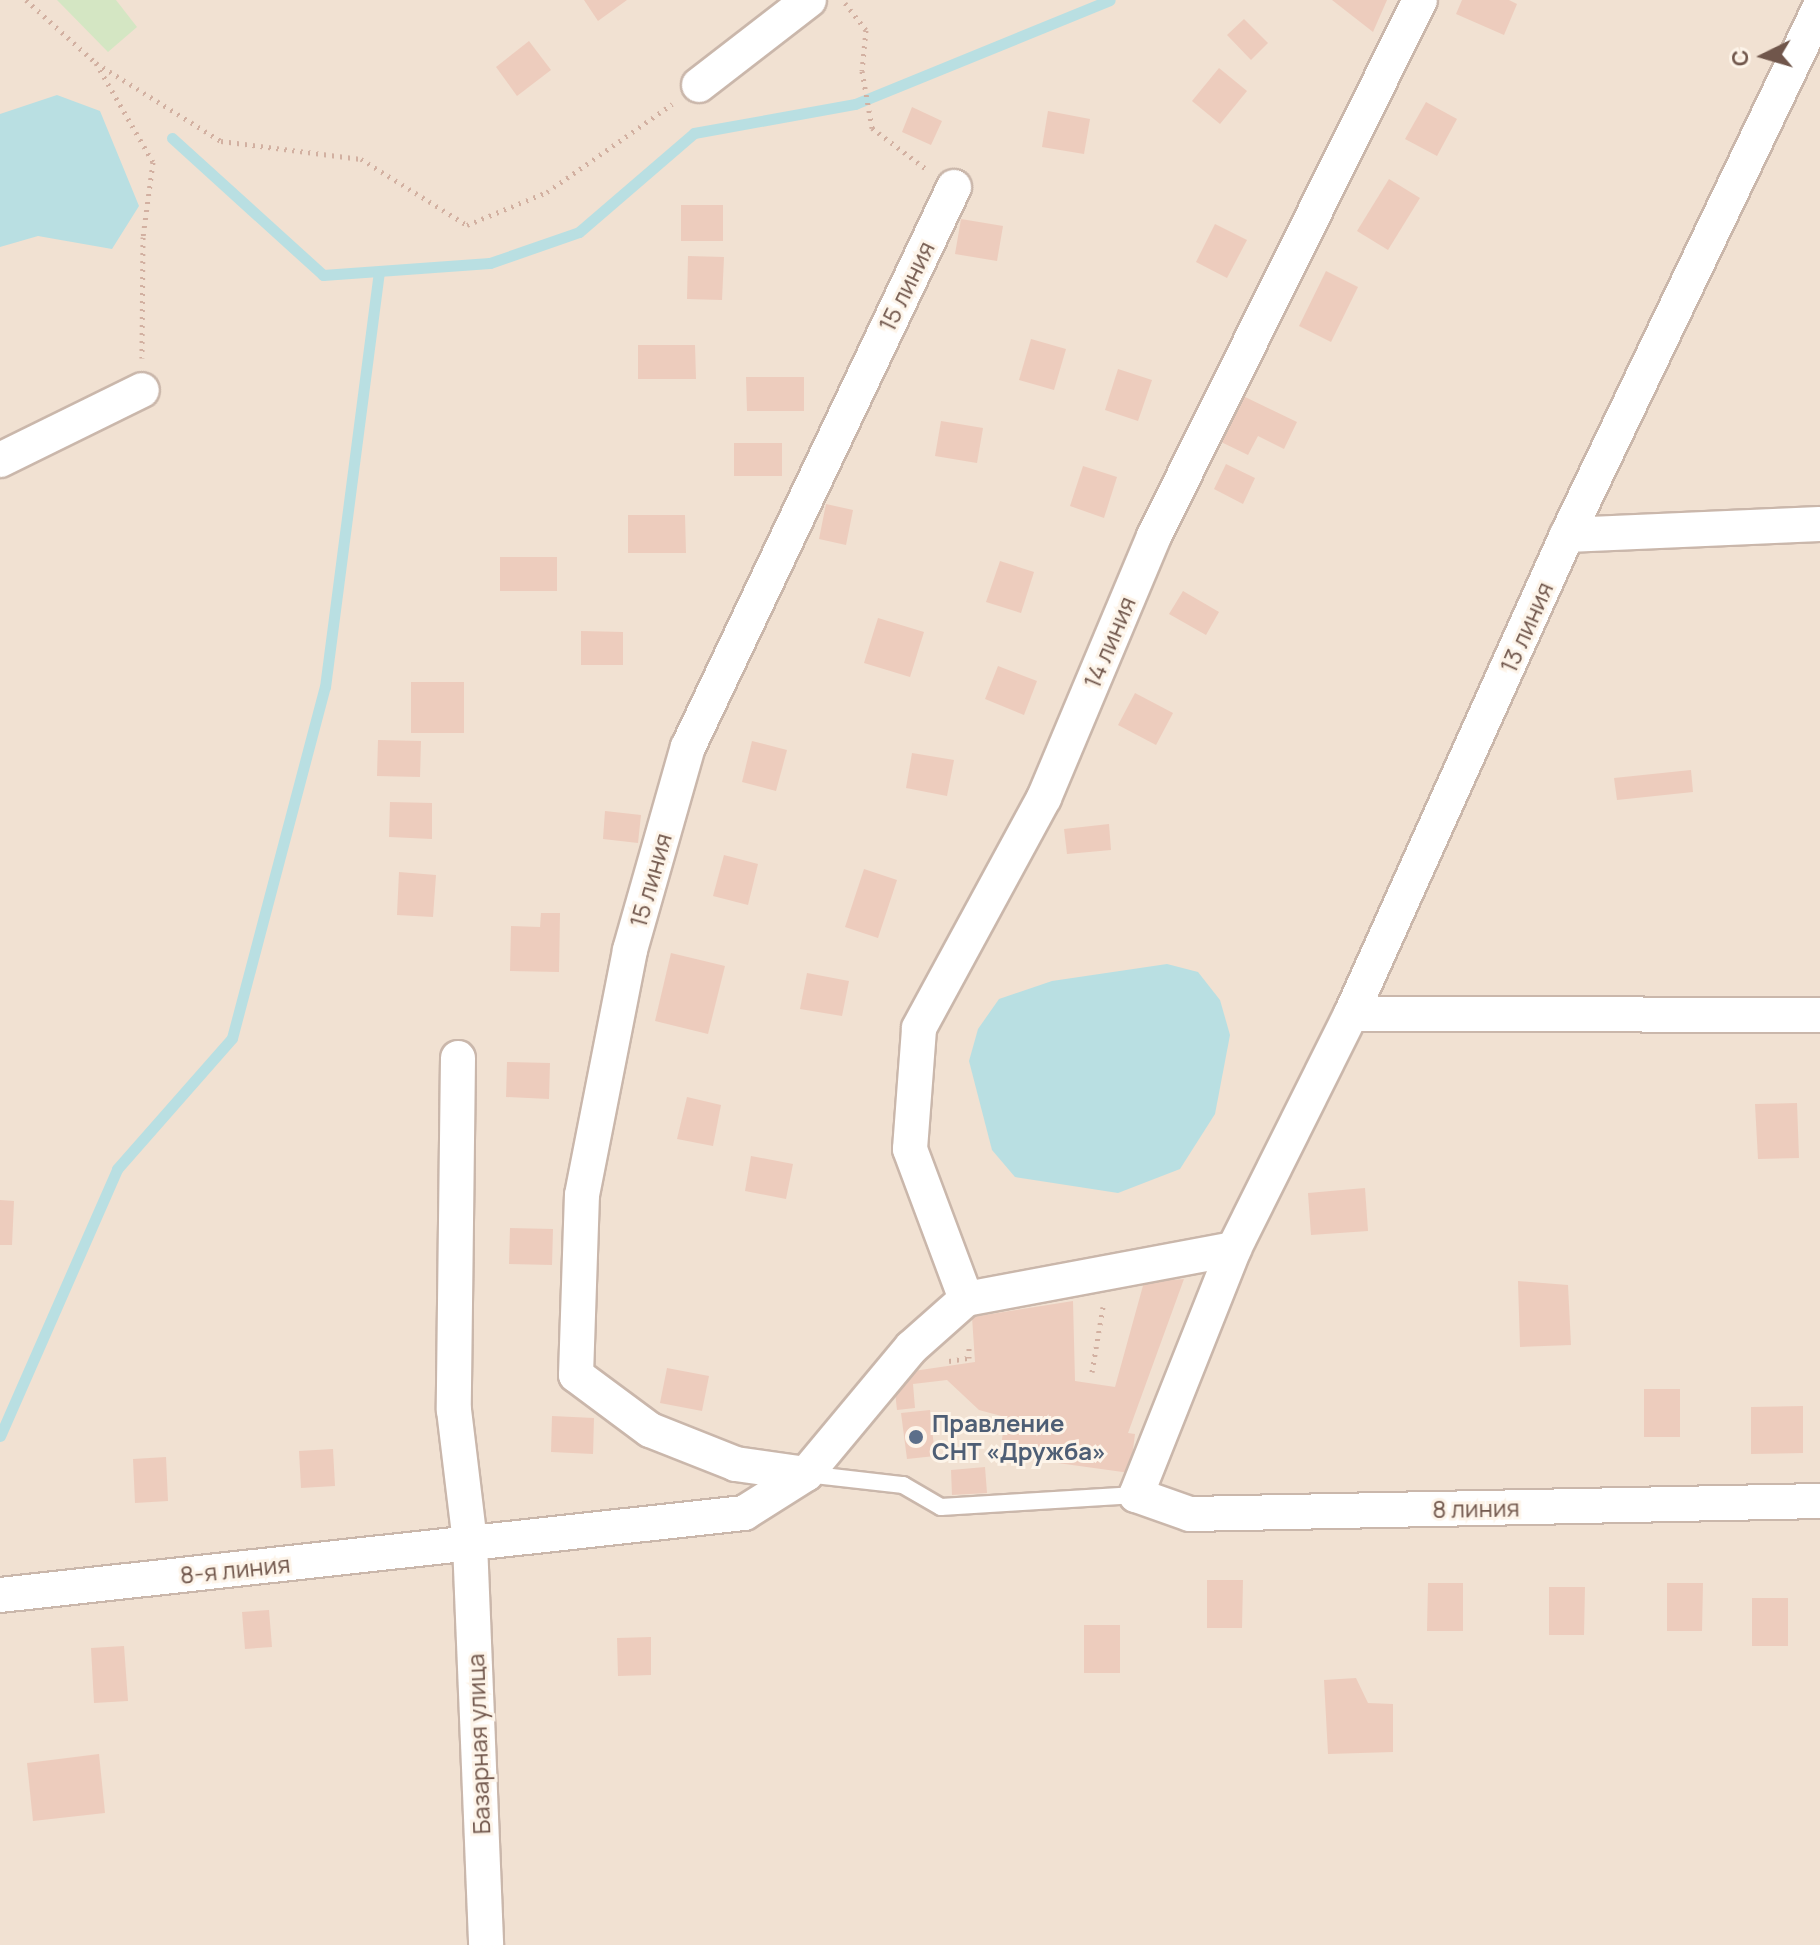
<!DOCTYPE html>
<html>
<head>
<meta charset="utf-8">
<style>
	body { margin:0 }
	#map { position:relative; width:1820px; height:1945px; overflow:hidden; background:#faefe3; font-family:Manrope,sans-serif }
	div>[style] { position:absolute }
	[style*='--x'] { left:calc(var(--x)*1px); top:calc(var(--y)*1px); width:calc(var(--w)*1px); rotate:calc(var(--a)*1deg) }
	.residential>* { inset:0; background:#f1e1d2 }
	.green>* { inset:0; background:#d4e6c3 }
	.water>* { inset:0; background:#b9dfe2 }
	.stream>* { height:11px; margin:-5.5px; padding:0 5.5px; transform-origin:5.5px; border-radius:5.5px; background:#b9dfe2 }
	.building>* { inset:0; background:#edccbd }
	.path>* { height:5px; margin-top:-2.5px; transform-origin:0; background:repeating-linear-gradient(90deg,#d2b0a1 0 2px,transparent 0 8px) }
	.roads { filter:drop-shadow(2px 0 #cab7ab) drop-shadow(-2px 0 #cab7ab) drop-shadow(0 2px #cab7ab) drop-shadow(0 -2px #cab7ab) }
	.service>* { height:16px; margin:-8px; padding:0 8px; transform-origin:8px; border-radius:8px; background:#fff }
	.minor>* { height:34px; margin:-17px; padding:0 17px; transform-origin:17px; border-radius:17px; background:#fff }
	.dots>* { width:22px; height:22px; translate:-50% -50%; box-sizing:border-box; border:4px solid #fdf4e9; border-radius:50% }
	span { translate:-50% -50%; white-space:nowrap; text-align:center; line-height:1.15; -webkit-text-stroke:6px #fdf4e9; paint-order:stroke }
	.street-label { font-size:24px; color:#70564b }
	.service-label { font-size:24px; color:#4e5e75; font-weight:700 }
	.left { translate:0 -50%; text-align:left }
	.north { position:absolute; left:1724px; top:16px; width:80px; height:80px; -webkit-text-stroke:6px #fdf4e9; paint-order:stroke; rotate:265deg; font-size:22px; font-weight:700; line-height:32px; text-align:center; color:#70564b }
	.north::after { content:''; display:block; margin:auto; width:28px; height:36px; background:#70564b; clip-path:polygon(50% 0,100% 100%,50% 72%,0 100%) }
</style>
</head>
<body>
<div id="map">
	<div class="residential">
		<i style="clip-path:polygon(0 0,1820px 0,1820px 1945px,0 1945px)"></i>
	</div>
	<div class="green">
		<i style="clip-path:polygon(57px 0,116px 0,137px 27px,108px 52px)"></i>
	</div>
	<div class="water">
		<i style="clip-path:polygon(57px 95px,100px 111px,139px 206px,112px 249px,38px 236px,0 247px,0 114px)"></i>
		<i style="clip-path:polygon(1167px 964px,1198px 972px,1220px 1000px,1230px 1035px,1215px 1114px,1180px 1169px,1118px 1193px,1015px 1177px,992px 1150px,969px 1061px,978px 1029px,999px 999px,1052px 981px)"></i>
	</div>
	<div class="stream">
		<i style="--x:172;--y:138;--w:204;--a:42.2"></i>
		<i style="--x:323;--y:275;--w:167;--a:-4.1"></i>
		<i style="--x:490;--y:263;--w:94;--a:-19.2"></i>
		<i style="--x:579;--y:232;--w:152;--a:-40.7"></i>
		<i style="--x:694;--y:133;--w:164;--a:-10.2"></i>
		<i style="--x:855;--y:104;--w:275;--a:-22.2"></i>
		<i style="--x:0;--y:1436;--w:292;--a:-66.3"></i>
		<i style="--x:117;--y:1169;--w:174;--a:-48.7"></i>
		<i style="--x:232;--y:1038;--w:363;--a:-75.2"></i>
		<i style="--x:325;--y:687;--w:419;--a:-82.6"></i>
	</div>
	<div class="building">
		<i style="clip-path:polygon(584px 0,627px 0,598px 21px)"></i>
		<i style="clip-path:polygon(1332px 0,1387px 0,1373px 32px)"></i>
		<i style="clip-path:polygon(1462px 0,1509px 0,1517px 4px,1504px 35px,1456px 14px)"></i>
		<i style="clip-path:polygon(1244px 19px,1268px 43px,1251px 60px,1227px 35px)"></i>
		<i style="clip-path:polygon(529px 41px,551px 70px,517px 96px,496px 67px)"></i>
		<i style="clip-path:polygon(1219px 68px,1247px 91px,1220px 124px,1192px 101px)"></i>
		<i style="clip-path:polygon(1426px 102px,1457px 119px,1437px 156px,1405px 139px)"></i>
		<i style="clip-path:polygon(912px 107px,942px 121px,931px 145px,902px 132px)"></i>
		<i style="clip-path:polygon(1048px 111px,1090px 119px,1084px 154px,1042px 147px)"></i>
		<i style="clip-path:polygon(1389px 179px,1420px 198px,1388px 250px,1357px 231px)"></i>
		<i style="clip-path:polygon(681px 205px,723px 205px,723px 241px,681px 241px)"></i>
		<i style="clip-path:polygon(961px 219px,1003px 226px,997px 261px,955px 254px)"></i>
		<i style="clip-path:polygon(1215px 224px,1247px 240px,1227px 278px,1196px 262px)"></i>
		<i style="clip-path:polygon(688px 256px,724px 257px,722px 300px,687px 299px)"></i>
		<i style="clip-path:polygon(1326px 271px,1358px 287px,1331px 342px,1299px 326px)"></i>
		<i style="clip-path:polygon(1031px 339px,1066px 349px,1054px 390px,1019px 380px)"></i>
		<i style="clip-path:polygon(638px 345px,695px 345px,696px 379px,638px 379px)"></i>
		<i style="clip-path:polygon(1118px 369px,1152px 380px,1138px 421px,1105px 410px)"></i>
		<i style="clip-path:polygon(746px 377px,804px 377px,804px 411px,747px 411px)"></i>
		<i style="clip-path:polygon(1241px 395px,1297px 422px,1284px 449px,1258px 436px,1248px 455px,1219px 441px)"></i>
		<i style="clip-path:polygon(941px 421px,983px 428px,977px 463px,935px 456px)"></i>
		<i style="clip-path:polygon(734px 443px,782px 443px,782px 476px,734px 476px)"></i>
		<i style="clip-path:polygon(1226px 464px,1255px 478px,1243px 504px,1214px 489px)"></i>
		<i style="clip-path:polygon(1083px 466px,1117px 477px,1104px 518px,1070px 506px)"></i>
		<i style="clip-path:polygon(826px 504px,853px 510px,846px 545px,819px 539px)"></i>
		<i style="clip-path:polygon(628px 515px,685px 515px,686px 553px,628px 553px)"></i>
		<i style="clip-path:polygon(500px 557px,557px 557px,557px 591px,500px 591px)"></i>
		<i style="clip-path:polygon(1000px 561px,1034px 572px,1021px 613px,986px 602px)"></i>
		<i style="clip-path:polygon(1183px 591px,1219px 612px,1206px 635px,1169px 614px)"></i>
		<i style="clip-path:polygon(878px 618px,924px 632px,910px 677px,864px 663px)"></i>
		<i style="clip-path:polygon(581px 631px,623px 632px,623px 665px,581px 665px)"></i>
		<i style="clip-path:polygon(998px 666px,1037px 681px,1024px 715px,985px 699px)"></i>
		<i style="clip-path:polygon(411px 682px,464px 682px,464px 733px,411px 733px)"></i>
		<i style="clip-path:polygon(1135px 693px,1173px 713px,1156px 745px,1118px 725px)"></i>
		<i style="clip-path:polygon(378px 740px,421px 741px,420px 777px,377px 776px)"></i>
		<i style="clip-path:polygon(752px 741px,787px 750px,776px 791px,742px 782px)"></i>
		<i style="clip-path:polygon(912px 753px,954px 760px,947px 796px,906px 788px)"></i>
		<i style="clip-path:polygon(1691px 770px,1693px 792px,1617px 800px,1614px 778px)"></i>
		<i style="clip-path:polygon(390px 802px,432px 803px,432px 839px,389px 837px)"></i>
		<i style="clip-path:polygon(605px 811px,641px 815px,638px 843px,603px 839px)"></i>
		<i style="clip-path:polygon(1109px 824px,1111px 850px,1067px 854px,1064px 829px)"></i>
		<i style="clip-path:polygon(724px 855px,758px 864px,748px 905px,713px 896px)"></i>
		<i style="clip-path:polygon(864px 869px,897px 880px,878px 938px,845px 927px)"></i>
		<i style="clip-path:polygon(399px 872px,436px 875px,433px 917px,397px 915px)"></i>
		<i style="clip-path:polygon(541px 913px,560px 913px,559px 972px,510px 971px,511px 926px,540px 927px)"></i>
		<i style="clip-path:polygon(671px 953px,725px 966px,708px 1034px,655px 1021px)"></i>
		<i style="clip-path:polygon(807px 973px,849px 981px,842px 1016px,800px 1009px)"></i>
		<i style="clip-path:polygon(507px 1062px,550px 1063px,549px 1099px,506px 1097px)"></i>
		<i style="clip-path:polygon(687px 1097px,721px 1105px,713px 1146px,677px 1139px)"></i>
		<i style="clip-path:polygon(1797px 1103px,1799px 1158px,1758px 1159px,1755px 1104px)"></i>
		<i style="clip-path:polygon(751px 1156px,793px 1164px,786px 1199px,745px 1191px)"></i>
		<i style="clip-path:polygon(1365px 1188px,1368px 1231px,1311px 1235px,1308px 1193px)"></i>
		<i style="clip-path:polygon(0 1200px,14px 1201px,12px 1245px,0 1245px)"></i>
		<i style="clip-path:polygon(510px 1228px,553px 1229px,552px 1265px,509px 1264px)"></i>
		<i style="clip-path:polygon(1184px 1279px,1128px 1433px,1135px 1434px,1130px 1473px,1000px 1455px,1005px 1417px,979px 1410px,947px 1380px,913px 1384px,915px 1408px,897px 1410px,893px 1374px,975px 1362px,972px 1317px,1073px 1301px,1075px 1381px,1115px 1387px,1144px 1282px)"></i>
		<i style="clip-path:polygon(1518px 1281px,1568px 1285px,1571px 1345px,1520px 1347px)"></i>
		<i style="clip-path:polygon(667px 1368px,709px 1376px,702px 1411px,660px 1403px)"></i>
		<i style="clip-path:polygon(1644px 1389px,1680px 1389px,1680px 1437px,1644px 1437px)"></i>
		<i style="clip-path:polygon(1803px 1406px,1803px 1453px,1751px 1454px,1751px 1407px)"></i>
		<i style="clip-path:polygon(930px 1410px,935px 1456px,907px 1459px,901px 1413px)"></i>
		<i style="clip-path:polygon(552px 1416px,594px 1418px,593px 1454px,551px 1452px)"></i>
		<i style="clip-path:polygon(333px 1449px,335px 1486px,301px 1488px,299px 1451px)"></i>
		<i style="clip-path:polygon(166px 1457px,168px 1501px,135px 1503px,133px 1459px)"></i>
		<i style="clip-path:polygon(985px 1467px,987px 1493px,952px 1495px,951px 1470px)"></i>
		<i style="clip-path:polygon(1207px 1580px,1243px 1580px,1242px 1628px,1207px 1628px)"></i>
		<i style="clip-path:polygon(1428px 1583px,1463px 1583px,1463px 1631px,1427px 1631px)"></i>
		<i style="clip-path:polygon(1667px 1583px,1703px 1583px,1702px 1631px,1667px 1631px)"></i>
		<i style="clip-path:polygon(1549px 1587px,1585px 1587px,1584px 1635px,1549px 1635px)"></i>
		<i style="clip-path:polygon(1752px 1598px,1788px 1598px,1788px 1646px,1752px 1646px)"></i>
		<i style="clip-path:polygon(269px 1610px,272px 1647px,245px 1649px,242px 1612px)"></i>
		<i style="clip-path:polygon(1084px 1625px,1120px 1625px,1120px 1673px,1084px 1673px)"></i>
		<i style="clip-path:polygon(651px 1637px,651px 1675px,618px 1676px,617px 1638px)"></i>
		<i style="clip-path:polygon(124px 1646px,128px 1701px,94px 1703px,91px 1648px)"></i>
		<i style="clip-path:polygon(1356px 1678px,1368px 1703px,1393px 1704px,1393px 1752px,1328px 1754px,1324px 1680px)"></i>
		<i style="clip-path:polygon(99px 1754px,105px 1813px,33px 1821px,27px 1763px)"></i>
	</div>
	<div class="path">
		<i style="--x:26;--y:0;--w:94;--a:42"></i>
		<i style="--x:96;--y:63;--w:147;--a:32"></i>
		<i style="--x:221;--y:141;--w:141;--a:7.3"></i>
		<i style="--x:361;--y:159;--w:125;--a:31.9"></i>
		<i style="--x:467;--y:225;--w:87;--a:-22.4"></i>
		<i style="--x:547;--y:192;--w:153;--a:-35.1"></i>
		<i style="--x:845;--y:3;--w:34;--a:52"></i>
		<i style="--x:866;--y:30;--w:41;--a:95.6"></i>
		<i style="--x:862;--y:71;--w:58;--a:80"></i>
		<i style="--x:872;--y:128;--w:68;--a:37.2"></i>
		<i style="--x:96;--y:63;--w:114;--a:60.1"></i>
		<i style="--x:153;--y:162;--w:76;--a:97.6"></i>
		<i style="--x:143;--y:237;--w:121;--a:90.5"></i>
		<i style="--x:949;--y:1361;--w:20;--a:-9"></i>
		<i style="--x:969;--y:1358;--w:14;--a:-90"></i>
		<i style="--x:1092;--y:1372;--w:66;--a:-80.4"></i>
	</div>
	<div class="roads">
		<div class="service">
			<i style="--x:806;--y:1474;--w:98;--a:6.5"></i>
			<i style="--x:903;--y:1485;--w:44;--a:30.1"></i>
			<i style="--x:941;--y:1507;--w:195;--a:-3.5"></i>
		</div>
		<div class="minor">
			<i style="--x:1820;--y:7;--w:585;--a:115.6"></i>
			<i style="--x:1567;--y:535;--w:525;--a:114.27"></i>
			<i style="--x:1351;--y:1014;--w:263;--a:116.5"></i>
			<i style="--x:1234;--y:1249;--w:265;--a:111.7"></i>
			<i style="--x:1136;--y:1495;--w:57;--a:19.4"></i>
			<i style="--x:1190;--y:1514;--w:630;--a:-1.18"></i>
			<i style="--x:699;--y:85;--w:139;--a:-37.7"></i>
			<i style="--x:0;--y:460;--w:158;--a:-26.2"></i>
			<i style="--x:1567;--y:535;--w:253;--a:-2.5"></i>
			<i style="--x:1351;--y:1014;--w:469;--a:0.1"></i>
			<i style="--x:458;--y:1058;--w:352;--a:90.7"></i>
			<i style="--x:454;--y:1410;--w:134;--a:83.1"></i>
			<i style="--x:470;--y:1543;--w:402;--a:87.7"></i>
			<i style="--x:966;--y:1299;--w:160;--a:-110.5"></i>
			<i style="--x:910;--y:1149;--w:121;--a:-85.7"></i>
			<i style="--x:919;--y:1028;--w:262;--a:-61.5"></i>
			<i style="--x:1044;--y:798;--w:284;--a:-67.2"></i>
			<i style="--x:1154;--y:536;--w:598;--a:-63.61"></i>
			<i style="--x:806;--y:1474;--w:71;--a:-171.9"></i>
			<i style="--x:736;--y:1464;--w:92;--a:-158.4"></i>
			<i style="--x:650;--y:1430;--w:92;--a:-143.4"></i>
			<i style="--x:576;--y:1375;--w:180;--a:-88.1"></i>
			<i style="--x:582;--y:1195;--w:250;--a:-78.9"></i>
			<i style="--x:630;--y:950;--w:211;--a:-74.1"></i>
			<i style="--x:688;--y:747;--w:620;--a:-64.59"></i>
			<i style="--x:0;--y:1595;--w:749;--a:-6.29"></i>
			<i style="--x:744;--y:1513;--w:73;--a:-32.2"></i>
			<i style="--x:806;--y:1474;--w:165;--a:-50.2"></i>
			<i style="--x:912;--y:1347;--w:72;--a:-41.6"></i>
			<i style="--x:966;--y:1299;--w:273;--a:-10.6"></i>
		</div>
	</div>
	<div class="dots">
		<i style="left:916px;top:1437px;background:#5c6f8a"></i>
	</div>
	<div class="street-label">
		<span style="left:906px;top:286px;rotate:-64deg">15 линия</span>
		<span style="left:1526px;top:627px;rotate:-66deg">13 линия</span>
		<span style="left:1109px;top:642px;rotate:-67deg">14 линия</span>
		<span style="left:650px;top:880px;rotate:-74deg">15 линия</span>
		<span style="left:1476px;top:1508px;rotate:-1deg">8 линия</span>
		<span style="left:235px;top:1569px;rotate:-6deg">8-я линия</span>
		<span style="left:478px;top:1744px;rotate:-92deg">Базарная улица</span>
	</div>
	<div class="service-label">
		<span class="left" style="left:932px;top:1437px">Правление<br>СНТ «Дружба»</span>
	</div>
	<div class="north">С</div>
</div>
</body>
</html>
